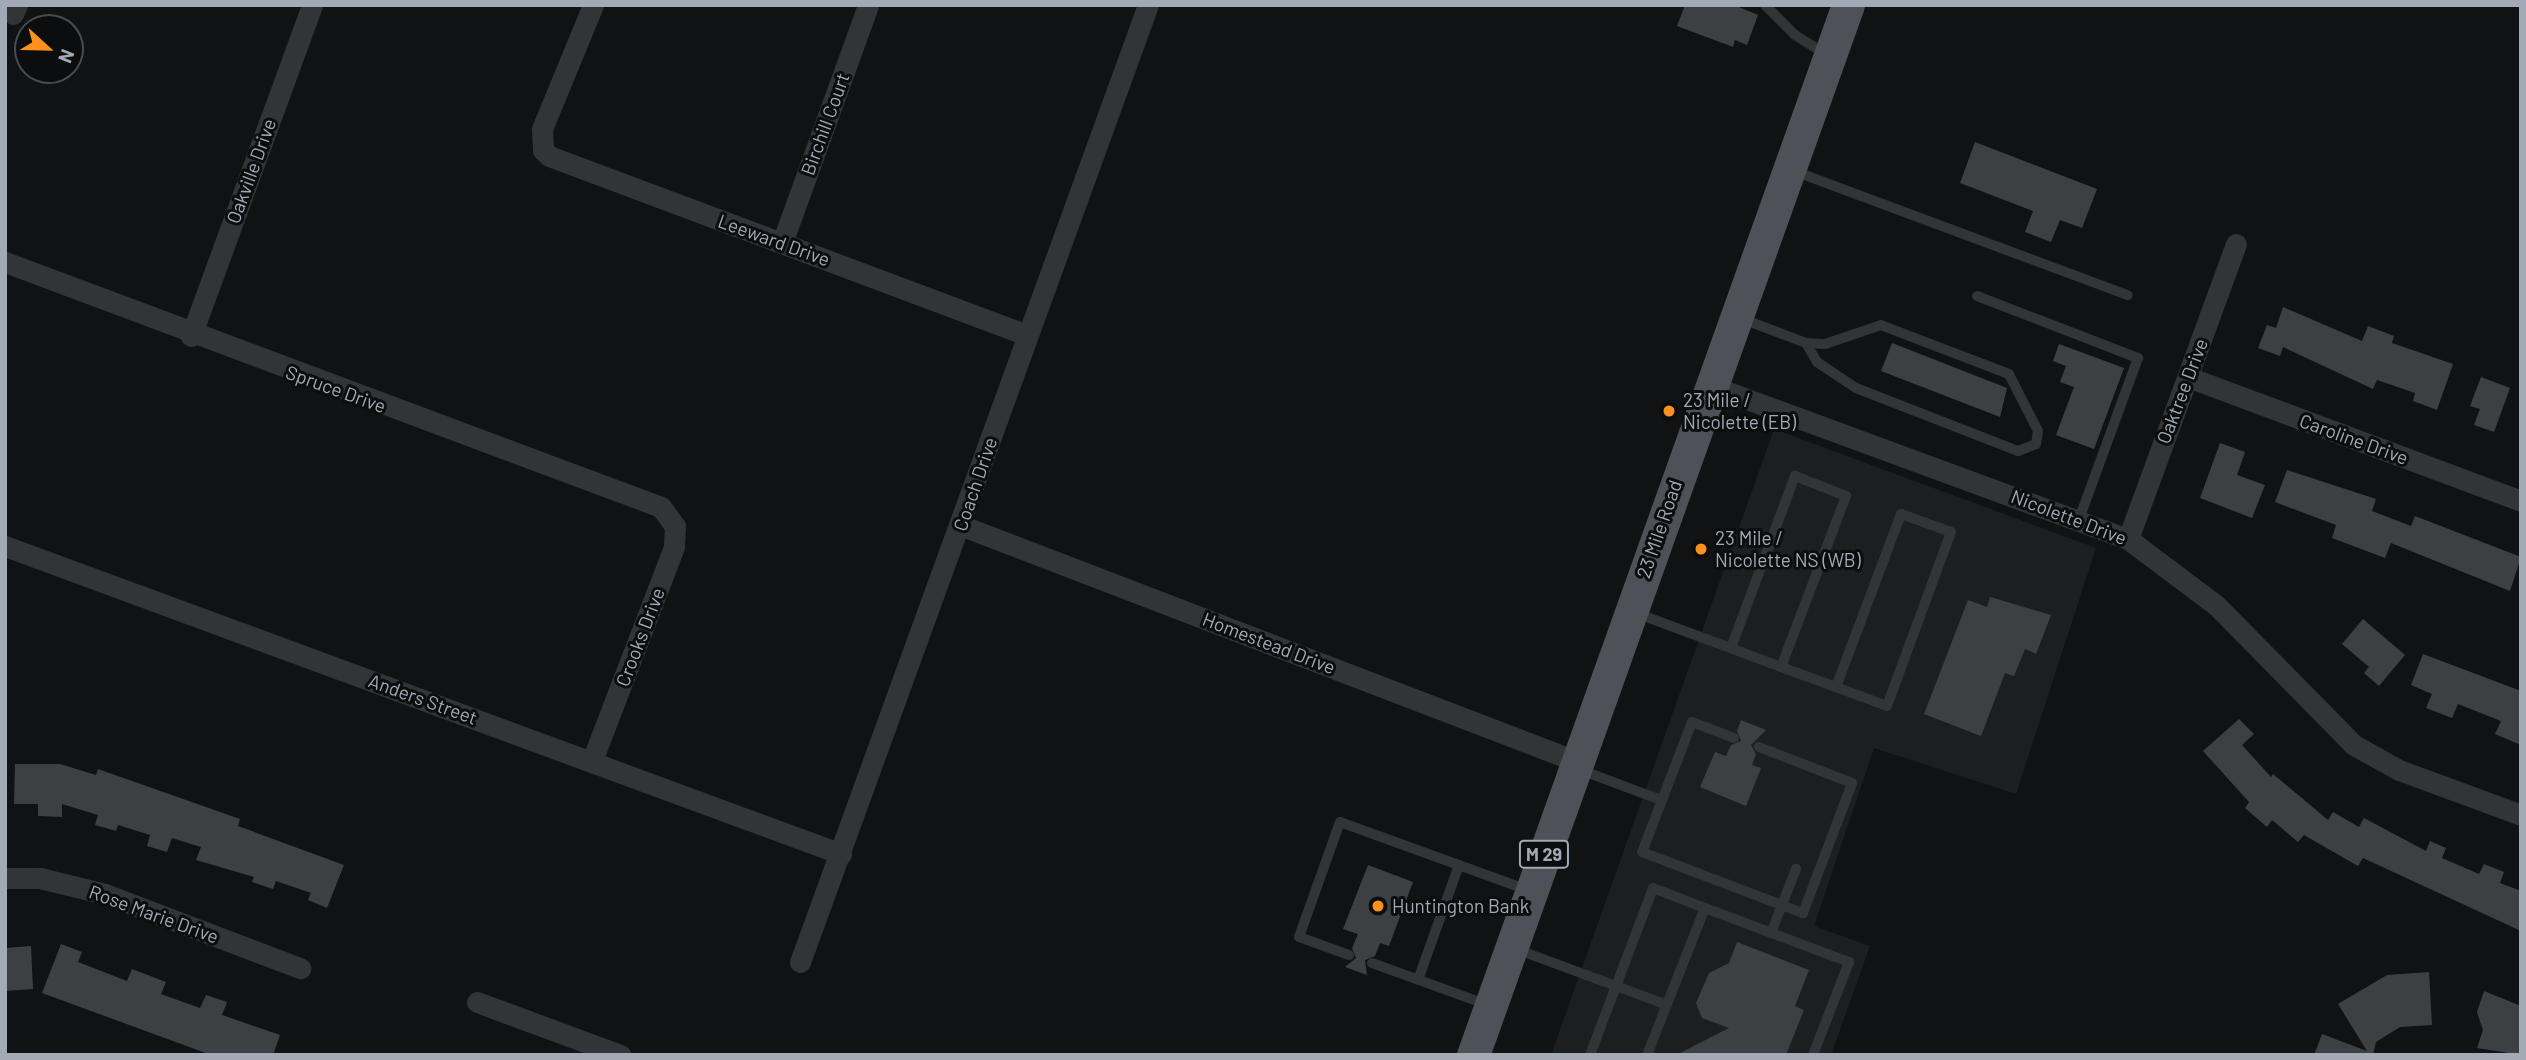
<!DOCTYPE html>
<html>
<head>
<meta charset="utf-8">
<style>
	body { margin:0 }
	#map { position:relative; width:2526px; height:1060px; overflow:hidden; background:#111213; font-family:Barlow,sans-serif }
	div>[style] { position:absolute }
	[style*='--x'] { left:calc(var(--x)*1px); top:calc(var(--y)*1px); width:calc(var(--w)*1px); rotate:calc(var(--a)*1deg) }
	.built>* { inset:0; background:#1d1e20 }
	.building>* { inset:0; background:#3d4043 }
	.service>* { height:10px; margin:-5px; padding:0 5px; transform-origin:5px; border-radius:5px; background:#323438 }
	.minor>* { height:21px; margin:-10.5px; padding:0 10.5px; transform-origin:10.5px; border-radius:10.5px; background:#323438 }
	.primary>* { height:33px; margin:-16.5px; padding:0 16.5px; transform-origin:16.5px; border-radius:16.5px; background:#4e5158 }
	.dots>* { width:19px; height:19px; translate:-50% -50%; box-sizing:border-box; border:4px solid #0c0d0e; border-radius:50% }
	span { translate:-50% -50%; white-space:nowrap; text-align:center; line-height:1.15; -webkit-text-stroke:6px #0c0d0e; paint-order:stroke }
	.shield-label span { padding:2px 5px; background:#0c0d0e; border:2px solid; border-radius:5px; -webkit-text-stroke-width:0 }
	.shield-label { font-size:18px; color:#a1aab5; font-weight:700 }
	.street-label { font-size:19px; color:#a1aab5 }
	.poi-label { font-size:19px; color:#a1aab5 }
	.left { translate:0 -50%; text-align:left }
	.frame { position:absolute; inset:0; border:7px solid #a1aab5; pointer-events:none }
	.north { position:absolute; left:14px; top:14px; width:70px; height:70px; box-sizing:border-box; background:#0c0d0e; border:2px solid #484c51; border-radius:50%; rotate:112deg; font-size:19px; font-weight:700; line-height:28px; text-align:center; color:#a1aab5 }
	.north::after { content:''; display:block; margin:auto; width:24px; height:32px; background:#ff901d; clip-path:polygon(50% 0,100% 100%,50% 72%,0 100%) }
</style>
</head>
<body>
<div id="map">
	<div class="built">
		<i style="clip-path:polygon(1774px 429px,2096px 548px,2016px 794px,1874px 748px,1814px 926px,1870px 946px,1831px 1055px,1551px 1055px)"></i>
	</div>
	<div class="building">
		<i style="clip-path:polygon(1685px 5px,1734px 5px,1758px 15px,1747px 45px,1735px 40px,1733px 47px,1677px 26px)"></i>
		<i style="clip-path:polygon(1975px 142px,2097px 189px,2082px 228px,2060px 220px,2051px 242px,2025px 232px,2033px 211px,1960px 183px)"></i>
		<i style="clip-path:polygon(2283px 307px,2362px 341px,2368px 326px,2394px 336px,2392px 343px,2453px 364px,2437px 410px,2413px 401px,2415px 393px,2377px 380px,2373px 389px,2283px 347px,2280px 356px,2258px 348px,2267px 325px,2276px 328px)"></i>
		<i style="clip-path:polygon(1892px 343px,2007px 388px,2000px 417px,1881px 371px)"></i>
		<i style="clip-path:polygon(2059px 344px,2124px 368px,2094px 449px,2056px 435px,2074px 387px,2060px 382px,2066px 366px,2053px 361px)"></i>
		<i style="clip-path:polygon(2481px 377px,2510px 388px,2494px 432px,2474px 425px,2480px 409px,2470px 406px)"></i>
		<i style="clip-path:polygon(2220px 443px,2245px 452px,2237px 475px,2265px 485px,2252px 518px,2200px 498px)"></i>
		<i style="clip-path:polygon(2287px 470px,2376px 499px,2372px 511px,2411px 526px,2415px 516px,2521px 557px,2510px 591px,2391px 543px,2385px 558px,2332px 538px,2336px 525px,2275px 502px)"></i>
		<i style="clip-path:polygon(1990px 597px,2051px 615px,2036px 654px,2025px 649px,2014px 676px,2005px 673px,1981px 736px,1924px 714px,1968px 600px,1987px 607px)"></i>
		<i style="clip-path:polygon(2363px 619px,2405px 655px,2379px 686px,2364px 673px,2369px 667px,2342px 644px)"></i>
		<i style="clip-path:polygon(2423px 654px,2521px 691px,2521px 745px,2495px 734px,2501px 721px,2458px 704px,2452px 718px,2426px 708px,2432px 694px,2411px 685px)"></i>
		<i style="clip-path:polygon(2239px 719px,2254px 734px,2242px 745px,2271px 777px,2273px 774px,2328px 820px,2333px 812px,2359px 827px,2364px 818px,2426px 851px,2430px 841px,2446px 848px,2442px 858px,2479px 874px,2484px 864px,2504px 872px,2500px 883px,2521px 891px,2521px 931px,2363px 858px,2358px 866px,2304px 835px,2298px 842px,2272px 820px,2267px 827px,2245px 808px,2249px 802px,2203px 751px)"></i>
		<i style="clip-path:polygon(1741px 720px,1766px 730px,1751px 745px,1756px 754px,1752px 765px,1761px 768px,1746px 806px,1700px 787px,1715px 752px,1726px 756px,1731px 745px,1741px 741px,1737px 731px)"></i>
		<i style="clip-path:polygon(15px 764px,60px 764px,96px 775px,98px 769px,240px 819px,238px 826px,344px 865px,327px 908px,308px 900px,311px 893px,276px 881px,273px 889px,252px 882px,254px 877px,196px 860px,201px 847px,172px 838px,167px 852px,147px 846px,150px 835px,118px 825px,116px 831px,95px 825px,98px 815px,62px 804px,62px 817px,38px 816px,38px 804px,14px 804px)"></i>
		<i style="clip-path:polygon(1368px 865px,1413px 882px,1389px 946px,1380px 943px,1375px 956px,1365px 960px,1367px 975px,1345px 967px,1356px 958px,1352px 948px,1358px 934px,1343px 929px)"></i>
		<i style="clip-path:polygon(1737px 942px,1809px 970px,1795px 1006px,1804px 1010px,1786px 1055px,1676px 1055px,1729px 1028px,1702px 1018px,1696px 1003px,1709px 973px,1729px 963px)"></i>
		<i style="clip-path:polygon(61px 944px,82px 952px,78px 962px,127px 981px,132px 969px,166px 982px,161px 994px,200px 1008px,206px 995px,227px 1002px,222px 1015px,280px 1035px,273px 1055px,211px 1055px,42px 993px)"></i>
		<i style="clip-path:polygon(31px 946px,33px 989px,5px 991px,5px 948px)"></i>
		<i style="clip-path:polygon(2429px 972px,2432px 1025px,2400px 1027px,2376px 1042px,2373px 1055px,2314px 1055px,2322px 1034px,2367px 1051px,2338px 1004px,2387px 975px)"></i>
		<i style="clip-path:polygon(2484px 991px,2521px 1006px,2521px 1055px,2477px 1048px,2483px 1030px,2477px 1012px)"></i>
	</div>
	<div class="service">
		<i style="--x:1765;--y:5;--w:42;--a:45"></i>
		<i style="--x:1795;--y:35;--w:36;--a:32"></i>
		<i style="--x:1794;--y:171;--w:356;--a:20.4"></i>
		<i style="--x:1977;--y:296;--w:173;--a:21.1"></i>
		<i style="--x:2138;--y:358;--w:171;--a:110.1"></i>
		<i style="--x:1740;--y:318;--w:71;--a:20.7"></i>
		<i style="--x:1806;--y:343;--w:22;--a:60"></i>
		<i style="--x:1817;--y:362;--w:47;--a:33.7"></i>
		<i style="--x:1856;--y:388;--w:174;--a:21.3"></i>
		<i style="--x:2018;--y:451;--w:19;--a:-21"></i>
		<i style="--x:2036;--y:444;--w:13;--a:-81"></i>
		<i style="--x:2038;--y:431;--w:64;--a:-117"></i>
		<i style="--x:2009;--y:374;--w:137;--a:-159.1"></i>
		<i style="--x:1881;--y:325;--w:59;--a:161.3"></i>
		<i style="--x:1825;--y:344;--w:19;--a:-177"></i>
		<i style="--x:1636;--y:613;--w:66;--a:20.4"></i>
		<i style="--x:1698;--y:636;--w:89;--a:20.5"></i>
		<i style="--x:1781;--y:667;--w:59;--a:20"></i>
		<i style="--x:1836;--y:687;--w:54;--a:20.4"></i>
		<i style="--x:1887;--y:706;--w:185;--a:-69.8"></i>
		<i style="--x:1951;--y:532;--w:53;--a:-160.2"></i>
		<i style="--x:1901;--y:514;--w:185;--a:110.6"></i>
		<i style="--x:1731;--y:648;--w:184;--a:-69.6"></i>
		<i style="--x:1795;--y:476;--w:55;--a:21.4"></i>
		<i style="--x:1846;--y:496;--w:183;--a:110.8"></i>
		<i style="--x:1734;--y:738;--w:45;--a:-159.1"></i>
		<i style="--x:1692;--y:722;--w:139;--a:111"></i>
		<i style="--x:1642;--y:852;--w:172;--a:20.8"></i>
		<i style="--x:1803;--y:913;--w:139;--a:-69.3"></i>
		<i style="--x:1852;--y:783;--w:100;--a:-158.8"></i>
		<i style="--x:1578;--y:769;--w:89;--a:20.5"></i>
		<i style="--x:1771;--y:933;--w:69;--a:-68.7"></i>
		<i style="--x:1516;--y:949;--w:161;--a:20.3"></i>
		<i style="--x:1349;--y:955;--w:53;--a:-160.2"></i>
		<i style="--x:1299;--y:937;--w:122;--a:-70.4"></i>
		<i style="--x:1340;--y:822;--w:200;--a:19.9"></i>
		<i style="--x:1372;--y:963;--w:123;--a:19.9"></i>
		<i style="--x:1418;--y:980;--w:122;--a:-70.4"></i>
		<i style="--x:1590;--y:1055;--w:178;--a:-69.3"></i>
		<i style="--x:1653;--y:888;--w:56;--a:21"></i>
		<i style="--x:1647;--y:1055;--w:158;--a:-68.5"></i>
		<i style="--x:1705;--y:908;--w:154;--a:20.6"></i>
		<i style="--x:1849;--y:962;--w:100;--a:111.2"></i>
	</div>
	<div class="minor">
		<i style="--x:593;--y:5;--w:134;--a:112.4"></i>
		<i style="--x:542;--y:129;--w:21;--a:87"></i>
		<i style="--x:543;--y:150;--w:8;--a:45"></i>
		<i style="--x:549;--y:156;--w:510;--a:20.53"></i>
		<i style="--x:13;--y:14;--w:10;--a:-66"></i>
		<i style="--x:782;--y:243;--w:253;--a:-70.1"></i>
		<i style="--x:5;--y:262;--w:700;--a:20.48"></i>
		<i style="--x:661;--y:507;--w:24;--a:54"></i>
		<i style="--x:675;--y:526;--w:21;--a:93"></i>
		<i style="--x:674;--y:547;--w:229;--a:111"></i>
		<i style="--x:191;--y:336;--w:352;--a:-69.9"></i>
		<i style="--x:2188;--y:377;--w:355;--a:20.4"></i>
		<i style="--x:1709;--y:385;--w:446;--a:20.2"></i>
		<i style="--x:2128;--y:539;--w:110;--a:36.9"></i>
		<i style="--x:2216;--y:605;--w:197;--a:45.4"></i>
		<i style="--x:2354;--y:745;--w:51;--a:29.1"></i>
		<i style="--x:2399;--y:770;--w:130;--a:20.2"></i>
		<i style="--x:960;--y:525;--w:662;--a:20.98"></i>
		<i style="--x:2128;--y:539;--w:314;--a:-69.9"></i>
		<i style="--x:5;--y:546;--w:891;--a:20.22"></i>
		<i style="--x:5;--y:878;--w:35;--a:0"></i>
		<i style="--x:40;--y:878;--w:67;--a:13.8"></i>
		<i style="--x:105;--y:894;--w:209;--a:20.8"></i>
		<i style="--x:800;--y:962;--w:1018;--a:-70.02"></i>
		<i style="--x:477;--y:1002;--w:153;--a:20.3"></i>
	</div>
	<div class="primary">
		<i style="--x:1473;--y:1055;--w:1115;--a:-70.35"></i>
	</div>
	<div class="dots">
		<i style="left:1669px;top:411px;background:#ff901d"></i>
		<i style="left:1701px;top:549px;background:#ff901d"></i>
		<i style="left:1378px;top:906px;background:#ff901d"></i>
	</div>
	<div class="shield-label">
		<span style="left:1544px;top:854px">M 29</span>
	</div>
	<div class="street-label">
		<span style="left:825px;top:124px;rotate:-70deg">Birchill Court</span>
		<span style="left:251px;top:171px;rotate:-70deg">Oakville Drive</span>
		<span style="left:774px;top:240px;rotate:20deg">Leeward Drive</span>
		<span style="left:336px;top:389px;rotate:20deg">Spruce Drive</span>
		<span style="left:2182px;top:391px;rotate:-69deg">Oaktree Drive</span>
		<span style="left:2354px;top:439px;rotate:20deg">Caroline Drive</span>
		<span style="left:975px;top:484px;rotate:-71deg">Coach Drive</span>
		<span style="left:2069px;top:517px;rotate:21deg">Nicolette Drive</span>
		<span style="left:1659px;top:529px;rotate:-71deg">23 Mile Road</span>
		<span style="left:640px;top:637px;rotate:-69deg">Crooks Drive</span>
		<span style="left:1269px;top:643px;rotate:21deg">Homestead Drive</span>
		<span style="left:423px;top:699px;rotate:20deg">Anders Street</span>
		<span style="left:154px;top:914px;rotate:20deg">Rose Marie Drive</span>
	</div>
	<div class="poi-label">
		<span class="left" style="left:1683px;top:411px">23 Mile /<br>Nicolette (EB)</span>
		<span class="left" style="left:1715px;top:549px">23 Mile /<br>Nicolette NS (WB)</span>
		<span class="left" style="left:1392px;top:906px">Huntington Bank</span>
	</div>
	<div class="frame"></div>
	<div class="north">N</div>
</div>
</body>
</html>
